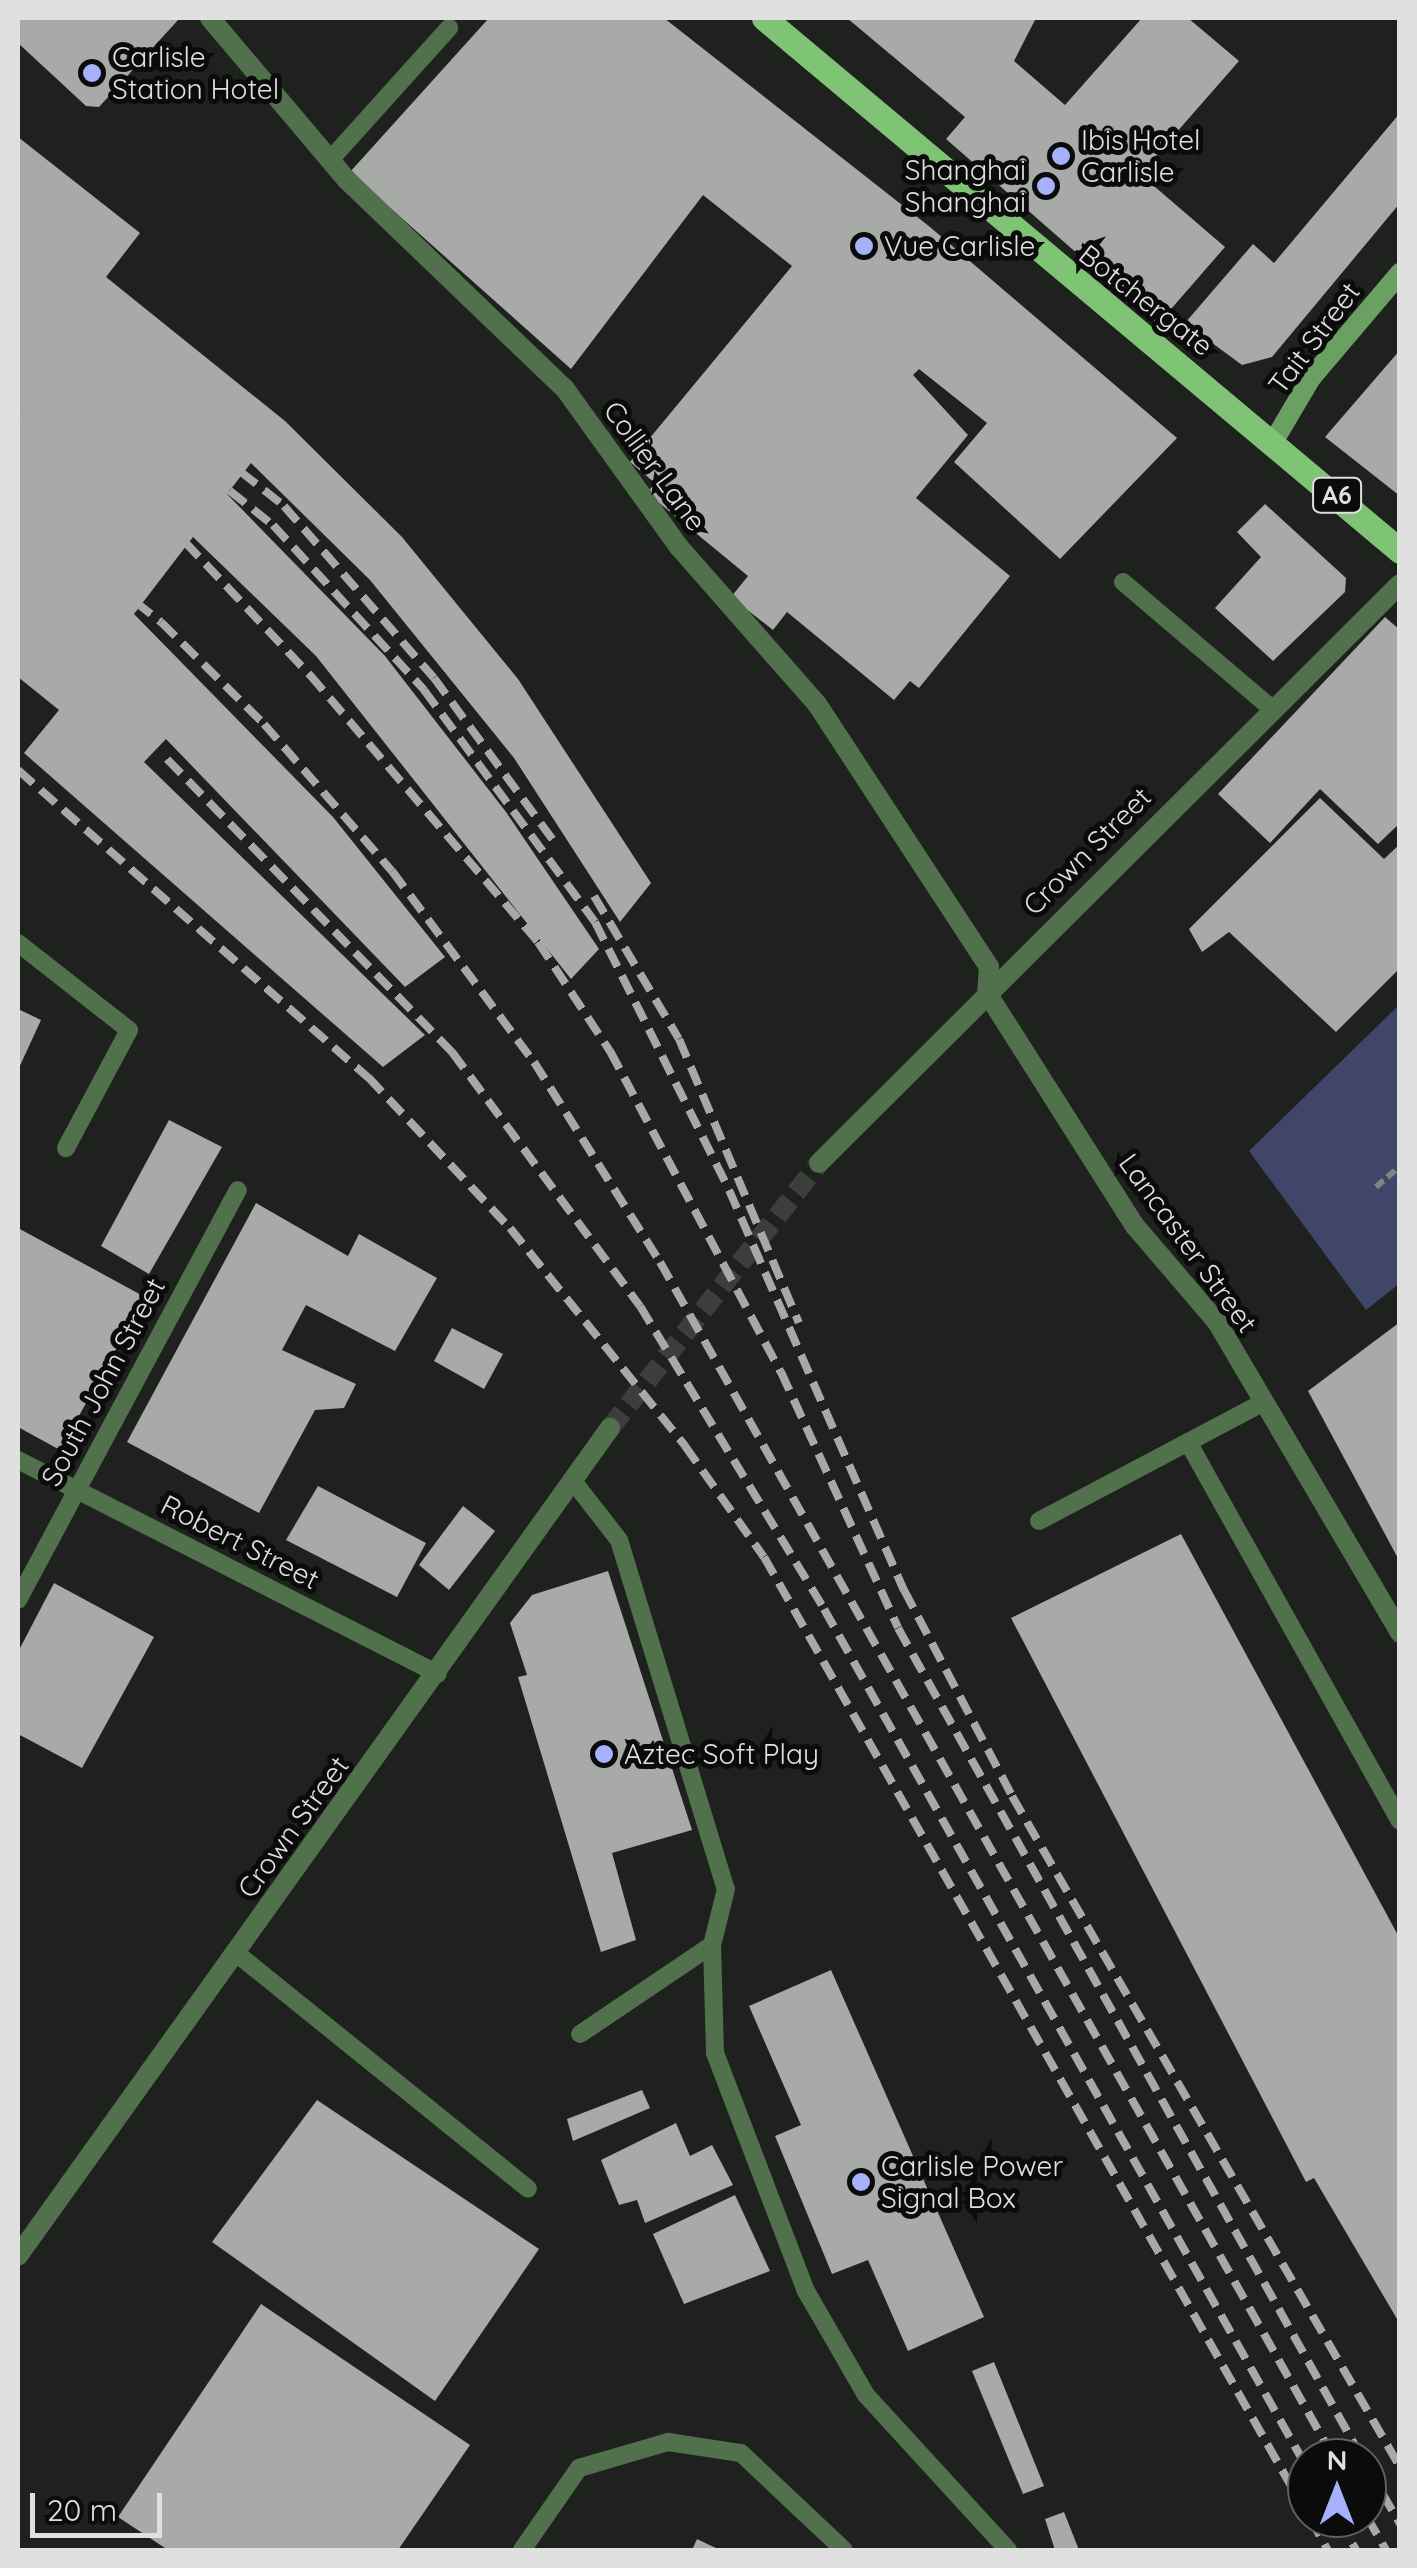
<!DOCTYPE html>
<html>
<head>
<meta charset="utf-8">
<style>
	body { margin:0 }
	#map { position:relative; width:1417px; height:2568px; overflow:hidden; background:#1f211f; font-family:Quicksand,sans-serif }
	div>[style] { position:absolute }
	[style*='--x'] { left:calc(var(--x)*1px); top:calc(var(--y)*1px); width:calc(var(--w)*1px); rotate:calc(var(--a)*1deg) }
	.green>* { inset:0; background:#40456a }
	.building>* { inset:0; background:#a7aaa7 }
	.street-tunnel>* { height:20px; margin-top:-10px; transform-origin:0; background:repeating-linear-gradient(90deg,#3c3e3c 0 20px,transparent 0 30px) }
	.path>* { height:6px; margin-top:-3px; transform-origin:0; background:repeating-linear-gradient(90deg,#818381 0 10px,transparent 0 15px) }
	.lane>* { height:18px; margin:-9px; padding:0 9px; transform-origin:9px; border-radius:9px; background:#51714c }
	.street>* { height:20px; margin:-10px; padding:0 10px; transform-origin:10px; border-radius:10px; background:#51714c }
	.secondary>* { height:20px; margin:-10px; padding:0 10px; transform-origin:10px; border-radius:10px; background:#6ba063 }
	.primary>* { height:25px; margin:-12.5px; padding:0 12.5px; transform-origin:12.5px; border-radius:12.5px; background:#7fc374 }
	.rail>* { height:8px; margin-top:-4px; transform-origin:0; background:repeating-linear-gradient(90deg,#a7a8a7 0 20px,transparent 0 30px) }
	.dots>* { width:28px; height:28px; translate:-50% -50%; box-sizing:border-box; border:5px solid #0a0b0a; border-radius:50% }
	span { translate:-50% -50%; white-space:nowrap; text-align:center; line-height:1.15; -webkit-text-stroke:10px #0a0b0a; paint-order:stroke }
	.shield-label span { padding:2px 8px; background:#0a0b0a; border:2px solid; border-radius:8px; -webkit-text-stroke-width:0 }
	.shield-label { font-size:25px; color:#dfe0df; font-weight:700 }
	.poi-label { font-size:28px; color:#dfe0df }
	.left { translate:0 -50%; text-align:left }
	.right { translate:-100% -50%; text-align:right }
	.street-label { font-size:28px; color:#dfe0df }
	.frame { position:absolute; inset:0; border:20px solid #dfe0df; pointer-events:none }
	.north { position:absolute; left:1287px; top:2438px; width:100px; height:100px; box-sizing:border-box; background:#0a0b0a; border:2px solid #5f605f; border-radius:50%; rotate:0deg; font-size:28px; font-weight:700; line-height:40px; text-align:center; color:#dfe0df }
	.north::after { content:''; display:block; margin:auto; width:35px; height:45px; background:#a6b1fc; clip-path:polygon(50% 0,100% 100%,50% 72%,0 100%) }
	.scale { position:absolute; left:30px; top:2493px; width:132px; height:45px; box-sizing:border-box; border:5px solid #dfe0df; border-top:0; padding-left:12px; font-size:30px; line-height:35px; white-space:nowrap; color:#dfe0df; -webkit-text-stroke:8px #0a0b0a; paint-order:stroke }
</style>
</head>
<body>
<div id="map">
	<div class="green">
		<i style="clip-path:polygon(1399px 1005px,1399px 1284px,1366px 1310px,1249px 1151px)"></i>
	</div>
	<div class="building">
		<i style="clip-path:polygon(18px 18px,176px 18px,178px 20px,99px 107px,86px 106px,18px 43px)"></i>
		<i style="clip-path:polygon(489px 18px,664px 18px,930px 227px,1177px 438px,1060px 559px,954px 462px,987px 423px,919px 369px,913px 375px,968px 435px,916px 498px,1010px 576px,919px 688px,910px 681px,894px 700px,787px 612px,773px 630px,731px 597px,748px 576px,647px 493px,655px 483px,630px 462px,792px 266px,703px 195px,571px 369px,350px 172px)"></i>
		<i style="clip-path:polygon(847px 18px,1036px 18px,1014px 61px,1065px 105px,1142px 18px,1188px 18px,1239px 61px,1140px 174px,1225px 247px,1158px 324px,946px 139px,965px 117px)"></i>
		<i style="clip-path:polygon(1400px 113px,1400px 203px,1272px 357px,1242px 365px,1185px 323px,1253px 244px,1274px 263px)"></i>
		<i style="clip-path:polygon(18px 137px,140px 233px,106px 277px,285px 421px,402px 537px,518px 679px,651px 883px,620px 922px,514px 758px,370px 580px,251px 463px,227px 494px,385px 656px,506px 812px,599px 949px,571px 979px,316px 656px,193px 537px,134px 614px,333px 817px,445px 957px,405px 987px,166px 739px,144px 762px,425px 1035px,383px 1067px,24px 753px,59px 710px,18px 677px)"></i>
		<i style="clip-path:polygon(1400px 350px,1400px 496px,1325px 437px)"></i>
		<i style="clip-path:polygon(1265px 504px,1346px 578px,1345px 592px,1273px 661px,1215px 608px,1261px 557px,1237px 532px)"></i>
		<i style="clip-path:polygon(1385px 617px,1400px 630px,1400px 823px,1378px 844px,1320px 789px,1270px 843px,1218px 794px)"></i>
		<i style="clip-path:polygon(1320px 798px,1384px 859px,1400px 844px,1400px 968px,1336px 1032px,1229px 932px,1202px 952px,1189px 929px)"></i>
		<i style="clip-path:polygon(18px 1009px,41px 1020px,18px 1070px)"></i>
		<i style="clip-path:polygon(169px 1120px,222px 1147px,149px 1274px,101px 1246px)"></i>
		<i style="clip-path:polygon(256px 1203px,348px 1256px,359px 1234px,437px 1278px,395px 1351px,306px 1305px,282px 1350px,356px 1384px,344px 1408px,315px 1410px,259px 1513px,127px 1442px)"></i>
		<i style="clip-path:polygon(18px 1228px,145px 1297px,60px 1450px,18px 1427px)"></i>
		<i style="clip-path:polygon(1400px 1322px,1400px 1562px,1308px 1391px)"></i>
		<i style="clip-path:polygon(452px 1328px,503px 1354px,484px 1389px,434px 1361px)"></i>
		<i style="clip-path:polygon(318px 1486px,426px 1543px,397px 1597px,286px 1540px)"></i>
		<i style="clip-path:polygon(463px 1506px,495px 1531px,449px 1590px,419px 1565px)"></i>
		<i style="clip-path:polygon(1181px 1534px,1400px 1939px,1400px 2324px,1314px 2178px,1306px 2182px,1011px 1618px)"></i>
		<i style="clip-path:polygon(608px 1571px,692px 1830px,612px 1853px,636px 1940px,601px 1952px,518px 1677px,527px 1675px,510px 1623px,532px 1595px)"></i>
		<i style="clip-path:polygon(54px 1583px,154px 1637px,82px 1768px,18px 1734px,18px 1652px)"></i>
		<i style="clip-path:polygon(831px 1970px,984px 2317px,908px 2351px,868px 2260px,832px 2274px,775px 2136px,801px 2125px,749px 2006px)"></i>
		<i style="clip-path:polygon(642px 2090px,650px 2108px,573px 2141px,567px 2119px)"></i>
		<i style="clip-path:polygon(317px 2100px,539px 2249px,435px 2401px,212px 2242px)"></i>
		<i style="clip-path:polygon(676px 2123px,690px 2156px,712px 2145px,733px 2185px,645px 2223px,637px 2200px,619px 2205px,601px 2160px)"></i>
		<i style="clip-path:polygon(735px 2195px,770px 2271px,684px 2304px,653px 2234px)"></i>
		<i style="clip-path:polygon(261px 2304px,470px 2445px,398px 2550px,168px 2550px,118px 2517px)"></i>
		<i style="clip-path:polygon(994px 2362px,1044px 2486px,1023px 2494px,972px 2371px)"></i>
		<i style="clip-path:polygon(1064px 2512px,1079px 2550px,1055px 2550px,1045px 2519px)"></i>
		<i style="clip-path:polygon(697px 2539px,720px 2550px,692px 2550px)"></i>
	</div>
	<div class="street-tunnel">
		<i style="--x:610;--y:1428;--w:337;--a:-51.7"></i>
	</div>
	<div class="path">
		<i style="--x:1376;--y:1187;--w:32;--a:-41"></i>
	</div>
	<div class="lane">
		<i style="--x:330;--y:160;--w:178;--a:-48"></i>
		<i style="--x:1123;--y:582;--w:193;--a:40.4"></i>
		<i style="--x:18;--y:943;--w:141;--a:38.1"></i>
		<i style="--x:129;--y:1030;--w:134;--a:118.1"></i>
		<i style="--x:1188;--y:1442;--w:434;--a:60.8"></i>
		<i style="--x:18;--y:1460;--w:471;--a:27"></i>
		<i style="--x:573;--y:1481;--w:75;--a:52.1"></i>
		<i style="--x:619;--y:1540;--w:365;--a:73"></i>
		<i style="--x:726;--y:1889;--w:58;--a:104"></i>
		<i style="--x:712;--y:1945;--w:159;--a:146"></i>
		<i style="--x:1039;--y:1521;--w:255;--a:-27.9"></i>
		<i style="--x:18;--y:1600;--w:465;--a:-61.8"></i>
		<i style="--x:712;--y:1945;--w:108;--a:88.4"></i>
		<i style="--x:715;--y:2053;--w:255;--a:69.1"></i>
		<i style="--x:806;--y:2291;--w:120;--a:60"></i>
		<i style="--x:866;--y:2395;--w:210;--a:47.5"></i>
		<i style="--x:236;--y:1953;--w:375;--a:38.9"></i>
		<i style="--x:522;--y:2550;--w:100;--a:-55.2"></i>
		<i style="--x:579;--y:2468;--w:93;--a:-16.3"></i>
		<i style="--x:668;--y:2442;--w:74;--a:8.6"></i>
		<i style="--x:741;--y:2453;--w:141;--a:43.3"></i>
	</div>
	<div class="street">
		<i style="--x:210;--y:18;--w:212;--a:49.8"></i>
		<i style="--x:347;--y:180;--w:302;--a:43.8"></i>
		<i style="--x:565;--y:389;--w:195;--a:54.2"></i>
		<i style="--x:679;--y:547;--w:209;--a:48.7"></i>
		<i style="--x:817;--y:704;--w:314;--a:56.8"></i>
		<i style="--x:989;--y:967;--w:26;--a:94"></i>
		<i style="--x:987;--y:993;--w:276;--a:57.6"></i>
		<i style="--x:1135;--y:1226;--w:126;--a:49.5"></i>
		<i style="--x:1217;--y:1322;--w:361;--a:59.5"></i>
		<i style="--x:819;--y:1163;--w:820;--a:-44.9"></i>
		<i style="--x:18;--y:2256;--w:1018;--a:-54.44"></i>
	</div>
	<div class="secondary">
		<i style="--x:1275;--y:439;--w:71;--a:-59.5"></i>
		<i style="--x:1311;--y:378;--w:138;--a:-49.7"></i>
	</div>
	<div class="primary">
		<i style="--x:764;--y:18;--w:830;--a:39.96"></i>
	</div>
	<div class="rail">
		<i style="--x:28;--y:305;--w:325;--a:38.1"></i>
		<i style="--x:284;--y:506;--w:228;--a:48.9"></i>
		<i style="--x:434;--y:678;--w:206;--a:53.7"></i>
		<i style="--x:18;--y:323;--w:325;--a:38.4"></i>
		<i style="--x:273;--y:525;--w:224;--a:47.5"></i>
		<i style="--x:424;--y:690;--w:288;--a:53.6"></i>
		<i style="--x:595;--y:922;--w:300;--a:63.4"></i>
		<i style="--x:729;--y:1190;--w:437;--a:66.4"></i>
		<i style="--x:904;--y:1590;--w:233;--a:62.3"></i>
		<i style="--x:1012;--y:1796;--w:775;--a:59.96"></i>
		<i style="--x:18;--y:410;--w:213;--a:38.3"></i>
		<i style="--x:185;--y:542;--w:183;--a:46.8"></i>
		<i style="--x:310;--y:675;--w:351;--a:49.5"></i>
		<i style="--x:538;--y:942;--w:131;--a:56.6"></i>
		<i style="--x:610;--y:1051;--w:364;--a:62"></i>
		<i style="--x:781;--y:1372;--w:281;--a:65.4"></i>
		<i style="--x:898;--y:1628;--w:951;--a:60.79"></i>
		<i style="--x:18;--y:508;--w:183;--a:38.6"></i>
		<i style="--x:161;--y:622;--w:145;--a:44.7"></i>
		<i style="--x:264;--y:724;--w:195;--a:49"></i>
		<i style="--x:392;--y:871;--w:238;--a:53.4"></i>
		<i style="--x:534;--y:1062;--w:236;--a:57.8"></i>
		<i style="--x:660;--y:1262;--w:1373;--a:60.6"></i>
		<i style="--x:167;--y:759;--w:409;--a:45.8"></i>
		<i style="--x:452;--y:1052;--w:316;--a:53.5"></i>
		<i style="--x:640;--y:1306;--w:354;--a:58.7"></i>
		<i style="--x:824;--y:1609;--w:985;--a:60.65"></i>
		<i style="--x:18;--y:770;--w:466;--a:41.3"></i>
		<i style="--x:368;--y:1077;--w:207;--a:46.8"></i>
		<i style="--x:510;--y:1228;--w:280;--a:51.2"></i>
		<i style="--x:685;--y:1446;--w:136;--a:54.6"></i>
		<i style="--x:764;--y:1557;--w:1100;--a:60.43"></i>
		<i style="--x:594;--y:896;--w:166;--a:59.3"></i>
		<i style="--x:679;--y:1039;--w:308;--a:67.1"></i>
		<i style="--x:1367;--y:2467;--w:66;--a:59.9"></i>
		<i style="--x:1367;--y:2517;--w:38;--a:60"></i>
		<i style="--x:1310;--y:2518;--w:37;--a:61"></i>
		<i style="--x:1337;--y:2518;--w:37;--a:59"></i>
	</div>
	<div class="dots">
		<i style="left:92px;top:73px;background:#a6b1fc"></i>
		<i style="left:1061px;top:156px;background:#a6b1fc"></i>
		<i style="left:1046px;top:186px;background:#a6b1fc"></i>
		<i style="left:864px;top:246px;background:#a6b1fc"></i>
		<i style="left:604px;top:1754px;background:#a6b1fc"></i>
		<i style="left:861px;top:2182px;background:#a6b1fc"></i>
	</div>
	<div class="shield-label">
		<span style="left:1337px;top:495px">A6</span>
	</div>
	<div class="poi-label">
		<span class="left" style="left:112px;top:73px">Carlisle<br>Station Hotel</span>
		<span class="left" style="left:1081px;top:156px">Ibis Hotel<br>Carlisle</span>
		<span class="right" style="left:1026px;top:186px">Shanghai<br>Shanghai</span>
		<span class="left" style="left:884px;top:246px">Vue Carlisle</span>
		<span class="left" style="left:624px;top:1754px">Aztec Soft Play</span>
		<span class="left" style="left:881px;top:2182px">Carlisle Power<br>Signal Box</span>
	</div>
	<div class="street-label">
		<span style="left:1146px;top:300px;rotate:38deg">Botchergate</span>
		<span style="left:1314px;top:338px;rotate:-53deg">Tait Street</span>
		<span style="left:655px;top:466px;rotate:54deg">Collier Lane</span>
		<span style="left:1087px;top:851px;rotate:-45deg">Crown Street</span>
		<span style="left:1188px;top:1243px;rotate:54deg">Lancaster Street</span>
		<span style="left:103px;top:1382px;rotate:-62deg">South John Street</span>
		<span style="left:240px;top:1542px;rotate:27deg">Robert Street</span>
		<span style="left:293px;top:1827px;rotate:-54deg">Crown Street</span>
	</div>
	<div class="frame"></div>
	<div class="north">N</div>
	<div class="scale">20 m</div>
</div>
</body>
</html>
